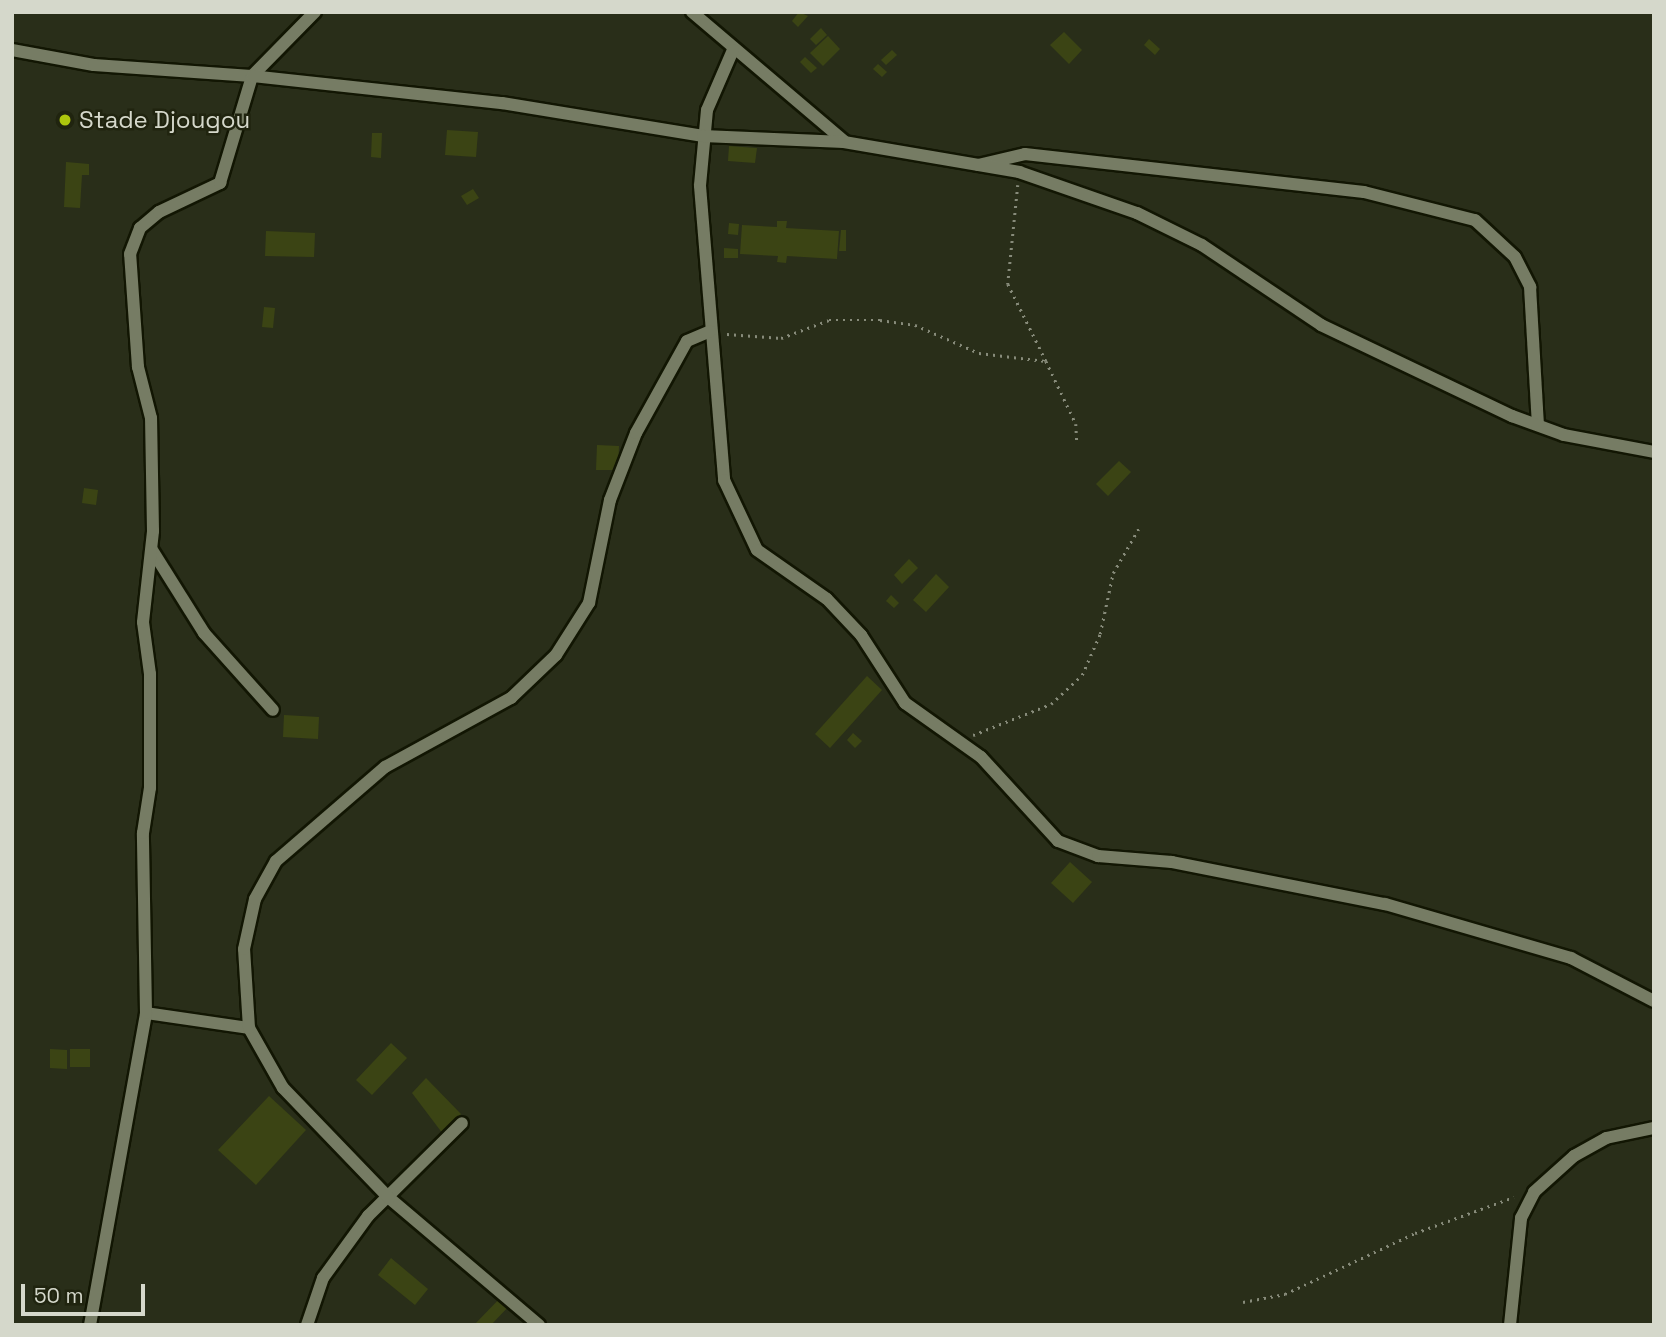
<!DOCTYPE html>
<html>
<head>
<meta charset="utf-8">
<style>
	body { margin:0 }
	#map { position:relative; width:1666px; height:1337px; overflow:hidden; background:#292e19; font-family:"Space Grotesk",sans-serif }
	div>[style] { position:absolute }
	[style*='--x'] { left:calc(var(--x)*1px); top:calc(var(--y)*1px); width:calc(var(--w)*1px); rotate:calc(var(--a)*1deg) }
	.building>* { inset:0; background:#3b4414 }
	.path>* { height:2.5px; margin-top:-1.25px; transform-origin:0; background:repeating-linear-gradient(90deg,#878b7a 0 2px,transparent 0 7px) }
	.roads { filter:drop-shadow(2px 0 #121603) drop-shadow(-2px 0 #121603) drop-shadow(0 2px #121603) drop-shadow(0 -2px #121603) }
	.street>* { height:12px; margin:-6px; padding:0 6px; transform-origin:6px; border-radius:6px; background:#767c64 }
	.dots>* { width:19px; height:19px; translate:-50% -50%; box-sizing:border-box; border:4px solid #20240f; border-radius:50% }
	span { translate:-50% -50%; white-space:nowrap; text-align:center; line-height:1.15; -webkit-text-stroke:5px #20240f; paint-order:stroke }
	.poi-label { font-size:24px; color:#d5d8cb }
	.left { translate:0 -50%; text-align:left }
	.frame { position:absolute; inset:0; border:14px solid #d5d8cb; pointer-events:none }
	.scale { position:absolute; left:21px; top:1284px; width:124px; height:32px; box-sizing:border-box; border:4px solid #d5d8cb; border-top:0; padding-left:9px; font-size:21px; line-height:24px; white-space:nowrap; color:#d5d8cb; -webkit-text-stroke:5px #20240f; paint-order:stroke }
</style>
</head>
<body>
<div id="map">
	<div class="building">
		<i style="clip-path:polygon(799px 12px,808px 16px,798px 27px,792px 21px)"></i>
		<i style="clip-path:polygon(821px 28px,827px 35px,816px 45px,810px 39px)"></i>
		<i style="clip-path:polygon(1064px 32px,1082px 50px,1069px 64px,1050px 45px)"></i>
		<i style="clip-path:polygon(828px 36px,840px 49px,823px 66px,810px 53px)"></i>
		<i style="clip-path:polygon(1149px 39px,1160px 49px,1155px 55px,1144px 45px)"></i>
		<i style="clip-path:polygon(892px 50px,897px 55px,886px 65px,881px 60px)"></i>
		<i style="clip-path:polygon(805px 57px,817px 68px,811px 73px,800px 62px)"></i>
		<i style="clip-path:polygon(878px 64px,887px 72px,882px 77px,873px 69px)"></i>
		<i style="clip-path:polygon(447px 130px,478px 132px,476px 157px,445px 155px)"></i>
		<i style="clip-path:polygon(372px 133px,382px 133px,381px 158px,371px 157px)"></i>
		<i style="clip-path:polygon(729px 146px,757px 148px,755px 163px,728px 161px)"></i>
		<i style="clip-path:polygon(66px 162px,89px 164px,89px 175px,82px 175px,80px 208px,64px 207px)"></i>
		<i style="clip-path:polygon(473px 189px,479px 198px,467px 205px,461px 196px)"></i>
		<i style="clip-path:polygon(777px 221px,787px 221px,786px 228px,839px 231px,837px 259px,787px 256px,786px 263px,777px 262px,778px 256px,740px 254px,742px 225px,777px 227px)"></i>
		<i style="clip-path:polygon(729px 223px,739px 224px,738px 235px,728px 234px)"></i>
		<i style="clip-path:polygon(841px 230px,846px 230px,846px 251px,839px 251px)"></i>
		<i style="clip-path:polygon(266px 231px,315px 233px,314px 257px,265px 256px)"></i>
		<i style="clip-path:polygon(724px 248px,738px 249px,738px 258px,724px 258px)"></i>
		<i style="clip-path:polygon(264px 307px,275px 308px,273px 328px,262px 327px)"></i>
		<i style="clip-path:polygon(597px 445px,619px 446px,618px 470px,596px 470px)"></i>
		<i style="clip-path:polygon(1119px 461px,1131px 472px,1108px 496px,1096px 484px)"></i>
		<i style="clip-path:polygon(84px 488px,98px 490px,96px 505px,82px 503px)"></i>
		<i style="clip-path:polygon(909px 559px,918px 568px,902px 584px,894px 575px)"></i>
		<i style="clip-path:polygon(936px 574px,949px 587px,926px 612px,913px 600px)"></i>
		<i style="clip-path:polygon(891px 595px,899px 603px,894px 608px,886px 601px)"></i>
		<i style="clip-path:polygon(867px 676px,882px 690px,830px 748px,815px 734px)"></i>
		<i style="clip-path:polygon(284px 715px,319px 717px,318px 739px,283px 737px)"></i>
		<i style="clip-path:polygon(853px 733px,862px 741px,855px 748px,847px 740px)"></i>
		<i style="clip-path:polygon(1070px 862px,1092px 882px,1073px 903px,1051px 883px)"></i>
		<i style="clip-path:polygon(391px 1043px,407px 1058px,372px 1095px,356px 1080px)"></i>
		<i style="clip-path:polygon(50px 1049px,67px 1050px,67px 1069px,50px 1068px)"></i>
		<i style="clip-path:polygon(70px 1049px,90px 1049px,90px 1067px,70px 1067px)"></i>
		<i style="clip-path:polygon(426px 1078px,461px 1114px,443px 1134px,412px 1093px)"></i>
		<i style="clip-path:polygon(269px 1096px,306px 1130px,256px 1185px,218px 1150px)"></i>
		<i style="clip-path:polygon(391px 1258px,428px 1289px,415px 1305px,378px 1275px)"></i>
		<i style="clip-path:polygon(504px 1294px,512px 1303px,491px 1325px,474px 1325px)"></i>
	</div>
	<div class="path">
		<i style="--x:1018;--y:185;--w:100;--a:95.8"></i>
		<i style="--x:1008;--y:284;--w:86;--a:63.7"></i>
		<i style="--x:727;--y:334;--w:54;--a:4.2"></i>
		<i style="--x:781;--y:338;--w:51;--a:-20.6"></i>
		<i style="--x:829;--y:320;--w:51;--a:0"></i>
		<i style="--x:880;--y:320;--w:35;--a:8"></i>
		<i style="--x:915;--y:325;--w:70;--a:23.6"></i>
		<i style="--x:979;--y:353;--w:67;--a:6.8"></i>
		<i style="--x:1046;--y:361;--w:70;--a:64.5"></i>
		<i style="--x:1076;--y:424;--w:20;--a:87"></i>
		<i style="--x:973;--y:735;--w:84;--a:-21.7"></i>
		<i style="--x:1051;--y:704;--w:42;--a:-43.1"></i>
		<i style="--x:1082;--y:675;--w:45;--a:-66.3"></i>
		<i style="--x:1100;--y:634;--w:62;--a:-78"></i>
		<i style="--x:1113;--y:573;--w:52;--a:-60"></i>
		<i style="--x:1243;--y:1302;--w:43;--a:-10.8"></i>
		<i style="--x:1285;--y:1294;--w:144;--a:-25.1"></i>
		<i style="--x:1415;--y:1233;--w:105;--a:-20"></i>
	</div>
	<div class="roads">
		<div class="street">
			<i style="--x:692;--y:12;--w:199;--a:40.3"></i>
			<i style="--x:12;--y:50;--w:83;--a:10.4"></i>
			<i style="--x:94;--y:65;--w:158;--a:4"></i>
			<i style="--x:252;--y:76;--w:90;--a:-45.5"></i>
			<i style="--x:733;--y:50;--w:65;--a:113.4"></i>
			<i style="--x:707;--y:110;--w:76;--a:95.3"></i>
			<i style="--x:700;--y:186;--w:295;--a:85.3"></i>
			<i style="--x:724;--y:480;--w:77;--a:64.8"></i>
			<i style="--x:757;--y:550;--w:85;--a:35"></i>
			<i style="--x:827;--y:599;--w:50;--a:46.6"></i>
			<i style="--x:861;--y:635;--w:81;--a:57.1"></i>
			<i style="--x:905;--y:703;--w:93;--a:35.4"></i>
			<i style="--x:981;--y:757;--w:114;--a:47.5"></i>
			<i style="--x:1058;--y:841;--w:43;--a:20.6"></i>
			<i style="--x:1098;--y:856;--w:74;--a:4.6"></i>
			<i style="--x:1172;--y:862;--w:217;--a:11.2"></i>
			<i style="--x:1385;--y:904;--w:194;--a:16.2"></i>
			<i style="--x:1571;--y:958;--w:93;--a:27.4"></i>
			<i style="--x:978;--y:165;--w:48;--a:-13.2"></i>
			<i style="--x:1025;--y:154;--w:341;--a:6.4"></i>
			<i style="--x:1364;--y:192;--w:114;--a:14.2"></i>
			<i style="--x:1475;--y:220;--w:54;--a:42.8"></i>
			<i style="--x:1515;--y:257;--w:34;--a:63"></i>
			<i style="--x:1530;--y:287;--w:138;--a:86.7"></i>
			<i style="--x:152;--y:550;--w:98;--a:57.9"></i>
			<i style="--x:204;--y:633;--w:103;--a:48.1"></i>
			<i style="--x:146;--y:1013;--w:104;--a:8.3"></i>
			<i style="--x:90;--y:1325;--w:317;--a:-79.8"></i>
			<i style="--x:146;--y:1013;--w:180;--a:-91"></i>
			<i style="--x:143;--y:833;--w:46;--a:-81.2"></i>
			<i style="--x:150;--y:788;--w:114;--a:-90"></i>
			<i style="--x:150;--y:674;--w:52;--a:-97.7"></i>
			<i style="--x:143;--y:622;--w:92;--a:-83.7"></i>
			<i style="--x:153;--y:531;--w:113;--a:-91"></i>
			<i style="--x:151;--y:418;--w:53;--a:-104.3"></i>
			<i style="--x:138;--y:367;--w:113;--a:-94"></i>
			<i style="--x:130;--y:254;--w:28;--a:-69"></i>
			<i style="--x:140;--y:228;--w:25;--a:-40"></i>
			<i style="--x:159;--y:212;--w:68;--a:-25.4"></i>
			<i style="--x:220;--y:183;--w:112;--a:-73.3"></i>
			<i style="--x:252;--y:76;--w:251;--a:6.2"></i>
			<i style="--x:502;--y:103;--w:204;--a:9.3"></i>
			<i style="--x:703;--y:136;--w:141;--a:2.4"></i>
			<i style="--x:844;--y:142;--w:178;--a:9.7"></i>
			<i style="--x:1019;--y:172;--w:125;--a:19.2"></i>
			<i style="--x:1137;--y:213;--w:72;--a:26.2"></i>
			<i style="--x:1202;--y:245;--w:143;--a:33.9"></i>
			<i style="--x:1321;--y:325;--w:212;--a:25.5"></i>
			<i style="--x:1512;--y:416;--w:55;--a:20.1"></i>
			<i style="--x:1564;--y:435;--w:92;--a:10.7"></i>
			<i style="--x:307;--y:1325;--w:50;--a:-71.2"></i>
			<i style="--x:323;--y:1278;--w:77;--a:-54"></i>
			<i style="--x:368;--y:1216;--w:132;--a:-44.7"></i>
			<i style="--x:539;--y:1325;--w:197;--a:-139.7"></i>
			<i style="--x:389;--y:1198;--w:153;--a:-133.9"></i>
			<i style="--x:283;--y:1088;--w:69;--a:-119.5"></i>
			<i style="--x:249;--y:1028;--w:79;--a:-93.6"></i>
			<i style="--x:244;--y:949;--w:51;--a:-77.6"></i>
			<i style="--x:255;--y:899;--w:43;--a:-61.1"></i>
			<i style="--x:276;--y:861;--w:144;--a:-40.8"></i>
			<i style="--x:385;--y:767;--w:144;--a:-28.7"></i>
			<i style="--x:511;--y:698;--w:62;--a:-43.7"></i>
			<i style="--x:556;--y:655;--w:62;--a:-57.6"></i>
			<i style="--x:589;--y:603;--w:105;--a:-78.5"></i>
			<i style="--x:610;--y:500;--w:72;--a:-68.8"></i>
			<i style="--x:636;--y:433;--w:105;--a:-61"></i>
			<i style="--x:687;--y:341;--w:25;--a:-23"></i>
			<i style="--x:1510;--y:1325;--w:108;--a:-84.1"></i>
			<i style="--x:1521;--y:1218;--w:29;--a:-63"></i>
			<i style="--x:1534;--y:1192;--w:54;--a:-42"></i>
			<i style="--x:1574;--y:1156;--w:37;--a:-29"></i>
			<i style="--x:1606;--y:1138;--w:49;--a:-11.8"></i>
		</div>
	</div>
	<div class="dots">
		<i style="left:65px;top:120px;background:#adc60d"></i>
	</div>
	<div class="poi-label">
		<span class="left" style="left:79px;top:120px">Stade Djougou</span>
	</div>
	<div class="frame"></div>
	<div class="scale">50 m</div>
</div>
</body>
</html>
